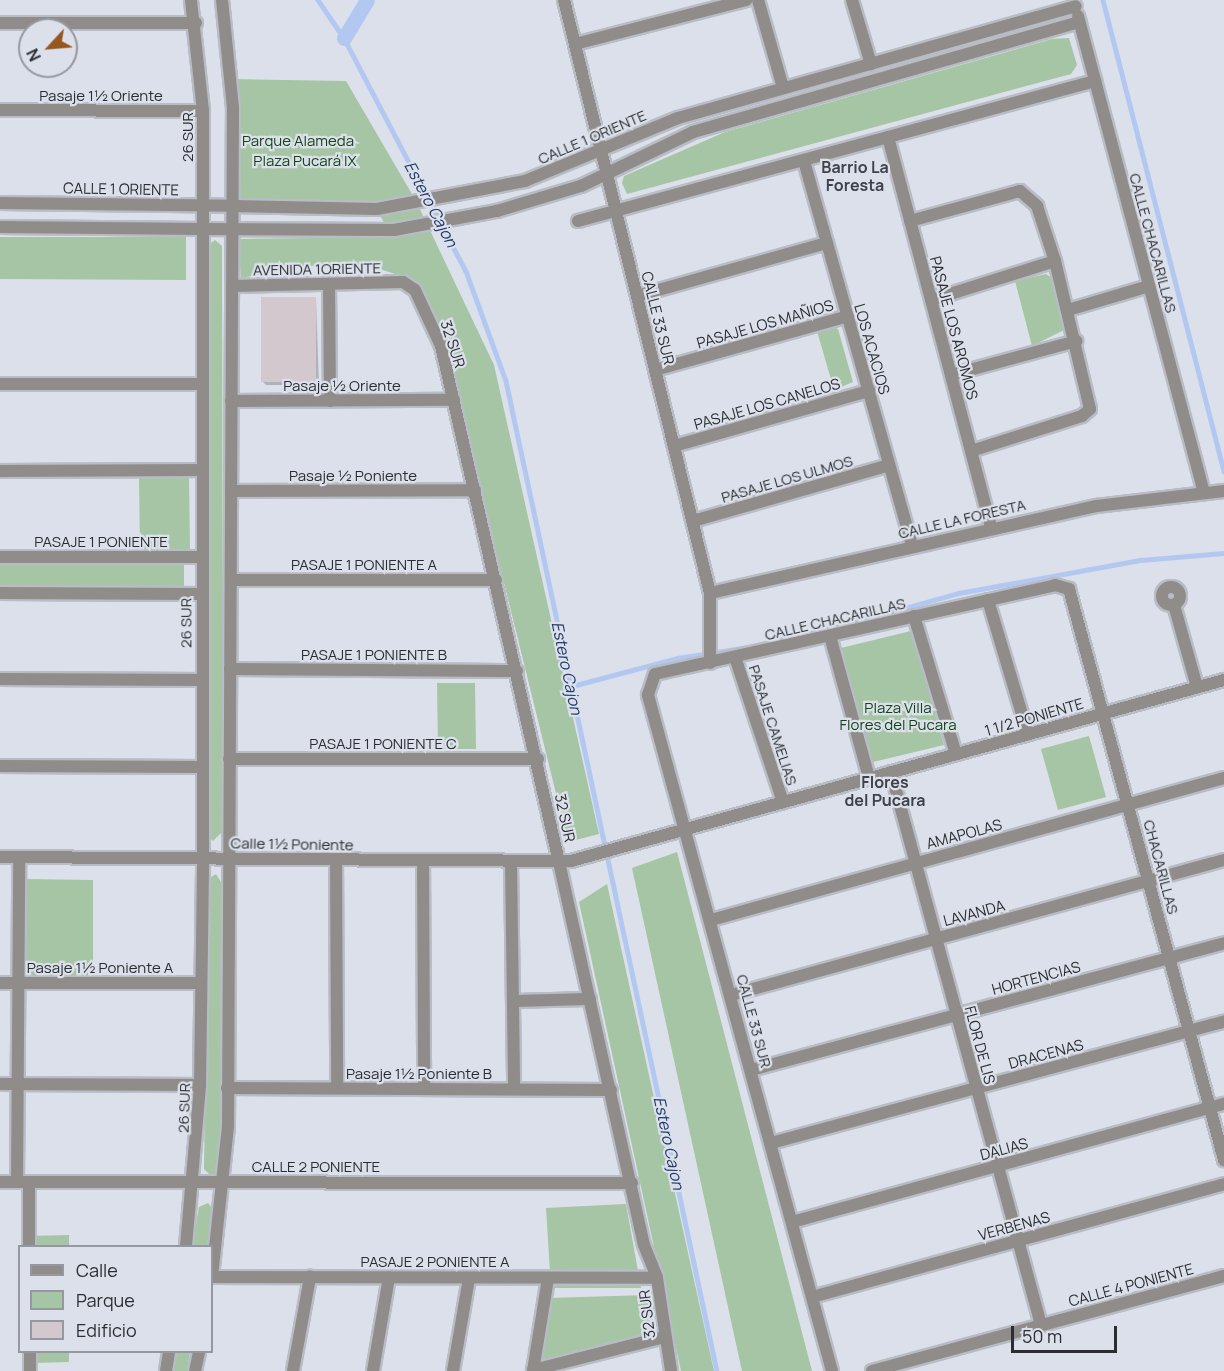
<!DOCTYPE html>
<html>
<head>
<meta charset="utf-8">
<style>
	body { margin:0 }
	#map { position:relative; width:1224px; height:1371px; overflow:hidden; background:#dbe0ea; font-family:Manrope,sans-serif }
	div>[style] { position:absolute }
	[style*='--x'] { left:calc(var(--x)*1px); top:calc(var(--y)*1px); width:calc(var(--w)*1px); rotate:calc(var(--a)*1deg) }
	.green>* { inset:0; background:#a5c5a4 }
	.shadow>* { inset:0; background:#0003 }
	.stream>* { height:4.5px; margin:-2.25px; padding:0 2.25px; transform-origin:2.25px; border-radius:2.25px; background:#b3c8f1 }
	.canal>* { height:15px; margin:-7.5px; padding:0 7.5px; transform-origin:7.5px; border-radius:7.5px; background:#b3c8f1 }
	.building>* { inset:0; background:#d3c8ce }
	.roads { filter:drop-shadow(2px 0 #b8bcc5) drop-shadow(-2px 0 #b8bcc5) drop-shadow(0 2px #b8bcc5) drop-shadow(0 -2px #b8bcc5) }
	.minor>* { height:12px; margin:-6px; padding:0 6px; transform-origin:6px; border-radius:6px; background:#8f8c89 }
	.minor>.ring { margin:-6px; padding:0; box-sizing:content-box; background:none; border:12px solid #8f8c89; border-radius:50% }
	.tertiary>* { height:12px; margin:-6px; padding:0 6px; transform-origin:6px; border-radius:6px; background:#8f8c89 }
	span { translate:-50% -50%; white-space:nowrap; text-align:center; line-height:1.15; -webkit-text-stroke:4.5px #dbe0ea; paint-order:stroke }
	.street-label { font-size:15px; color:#2b2d31 }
	.park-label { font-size:15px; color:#124416 }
	.neighbourhood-label { font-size:16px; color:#3f424a; font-weight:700 }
	.water-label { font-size:16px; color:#21396b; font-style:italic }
	.legend { position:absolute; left:18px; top:1245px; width:195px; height:108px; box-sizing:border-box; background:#dbe0ea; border:2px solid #9598a0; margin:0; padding:8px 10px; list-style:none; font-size:18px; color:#2b2d31 }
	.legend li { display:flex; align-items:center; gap:12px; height:30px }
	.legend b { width:30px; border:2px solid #9598a0 }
	.north { position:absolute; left:18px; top:18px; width:60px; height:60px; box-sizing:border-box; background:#dbe0ea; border:2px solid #9598a0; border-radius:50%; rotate:244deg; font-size:16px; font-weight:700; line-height:24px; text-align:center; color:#2b2d31 }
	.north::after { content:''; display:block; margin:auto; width:21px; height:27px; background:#96561f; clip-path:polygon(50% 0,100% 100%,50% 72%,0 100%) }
	.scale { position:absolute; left:1011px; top:1326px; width:106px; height:27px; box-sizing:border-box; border:3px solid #2b2d31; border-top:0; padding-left:8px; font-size:18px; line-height:21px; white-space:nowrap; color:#2b2d31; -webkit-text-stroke:4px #dbe0ea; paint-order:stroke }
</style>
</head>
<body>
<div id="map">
	<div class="green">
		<i style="clip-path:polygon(1069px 38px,1077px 65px,1071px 74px,627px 194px,622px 183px,624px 176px,725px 132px,1052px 39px)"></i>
		<i style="clip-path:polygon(229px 79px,346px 81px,416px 201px,494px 365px,599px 834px,568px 842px,443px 336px,414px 280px,370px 266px,263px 266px,262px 274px,241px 278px,238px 239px,392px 237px,377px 210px,229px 200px)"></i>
		<i style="clip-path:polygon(0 237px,186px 237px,186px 280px,0 279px)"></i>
		<i style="clip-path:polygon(215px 240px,222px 246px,223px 831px,213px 841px,207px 835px,208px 245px)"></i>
		<i style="clip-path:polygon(1046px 274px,1053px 279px,1064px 330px,1032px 346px,1015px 281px)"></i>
		<i style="clip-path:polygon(831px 326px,838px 329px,853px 382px,834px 390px,817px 331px)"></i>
		<i style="clip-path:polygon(139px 476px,189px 476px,190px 549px,140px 550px)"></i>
		<i style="clip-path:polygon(184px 559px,184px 589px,0 589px,0 560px)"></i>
		<i style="clip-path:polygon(911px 631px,944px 745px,873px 762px,841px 648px)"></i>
		<i style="clip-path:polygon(437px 683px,475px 683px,476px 749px,438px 749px)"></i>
		<i style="clip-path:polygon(1089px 736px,1106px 797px,1058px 810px,1041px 749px)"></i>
		<i style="clip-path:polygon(677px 852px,812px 1371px,742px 1371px,632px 868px)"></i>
		<i style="clip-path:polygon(216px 874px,224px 887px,223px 1079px,219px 1173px,211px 1176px,204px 1169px,208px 879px)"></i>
		<i style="clip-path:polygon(24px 879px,93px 880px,93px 978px,23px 977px)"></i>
		<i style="clip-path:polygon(607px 884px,714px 1371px,681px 1371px,579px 902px)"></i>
		<i style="clip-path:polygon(208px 1203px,213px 1209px,207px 1246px,192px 1246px,199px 1207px)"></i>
		<i style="clip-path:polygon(626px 1204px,641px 1288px,551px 1288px,546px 1208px)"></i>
		<i style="clip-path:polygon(69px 1235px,69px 1246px,31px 1246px,31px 1236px)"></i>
		<i style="clip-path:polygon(648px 1295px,656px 1334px,540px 1364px,549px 1298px)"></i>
		<i style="clip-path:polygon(33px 1352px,69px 1352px,69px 1362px,34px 1363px)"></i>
		<i style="clip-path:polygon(175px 1352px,190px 1352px,187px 1371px,172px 1371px)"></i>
	</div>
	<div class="shadow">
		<i style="clip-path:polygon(316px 299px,319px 385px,266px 385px,262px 381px)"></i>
	</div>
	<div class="stream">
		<i style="--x:318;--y:0;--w:46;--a:55.6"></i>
		<i style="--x:344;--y:38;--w:263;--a:62.4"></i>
		<i style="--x:466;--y:271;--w:117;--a:70"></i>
		<i style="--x:506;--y:381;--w:1012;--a:77.97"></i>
		<i style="--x:1103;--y:0;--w:487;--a:75.6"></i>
		<i style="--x:819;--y:632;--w:145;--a:-15.6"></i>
		<i style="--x:959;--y:593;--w:185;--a:-10.3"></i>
		<i style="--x:1141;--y:560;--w:83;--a:-4.8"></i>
		<i style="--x:572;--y:686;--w:110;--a:-14.8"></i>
		<i style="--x:678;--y:658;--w:84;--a:-8.9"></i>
	</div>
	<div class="canal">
		<i style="--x:344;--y:38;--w:44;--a:-58.8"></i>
	</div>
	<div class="building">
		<i style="clip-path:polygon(261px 297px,316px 297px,316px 382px,261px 382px)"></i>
	</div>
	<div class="roads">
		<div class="minor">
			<i style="--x:564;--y:0;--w:611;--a:76.17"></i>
			<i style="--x:710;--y:593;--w:70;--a:90"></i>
			<i style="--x:758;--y:0;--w:91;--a:74.1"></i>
			<i style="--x:852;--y:0;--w:67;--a:73.5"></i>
			<i style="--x:1078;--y:16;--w:493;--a:75.2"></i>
			<i style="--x:0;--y:23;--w:196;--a:0"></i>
			<i style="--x:575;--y:44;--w:177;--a:-14.4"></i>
			<i style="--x:0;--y:110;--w:203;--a:0.3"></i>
			<i style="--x:888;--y:137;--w:403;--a:75.2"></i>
			<i style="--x:804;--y:161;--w:399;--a:74.3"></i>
			<i style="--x:232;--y:206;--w:145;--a:1.2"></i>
			<i style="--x:377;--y:209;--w:151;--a:-10.7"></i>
			<i style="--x:525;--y:181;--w:165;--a:-22.4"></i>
			<i style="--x:678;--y:118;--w:413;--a:-15.7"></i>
			<i style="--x:578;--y:221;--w:536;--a:-15.15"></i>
			<i style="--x:910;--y:221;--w:114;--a:-15.3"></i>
			<i style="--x:1020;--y:191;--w:23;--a:41"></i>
			<i style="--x:1037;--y:206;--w:58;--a:71.9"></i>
			<i style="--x:1055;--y:261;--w:152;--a:76.7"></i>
			<i style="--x:1090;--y:409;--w:11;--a:139"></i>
			<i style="--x:1082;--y:416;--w:116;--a:162.5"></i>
			<i style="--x:202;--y:229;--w:192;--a:0.3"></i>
			<i style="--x:394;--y:230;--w:105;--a:-10.5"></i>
			<i style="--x:497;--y:211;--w:88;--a:-16.6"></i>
			<i style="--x:581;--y:186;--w:124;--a:-25.7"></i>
			<i style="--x:693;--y:132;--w:401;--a:-15.9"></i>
			<i style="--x:329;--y:285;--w:116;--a:89.5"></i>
			<i style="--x:232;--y:286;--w:171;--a:-1.3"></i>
			<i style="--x:403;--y:282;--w:14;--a:34"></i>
			<i style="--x:415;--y:290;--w:62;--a:65.1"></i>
			<i style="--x:441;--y:346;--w:529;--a:77.12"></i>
			<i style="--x:637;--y:296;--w:197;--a:-15.6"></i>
			<i style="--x:931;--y:300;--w:130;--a:-17.5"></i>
			<i style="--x:1068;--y:310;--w:84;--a:-16.5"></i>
			<i style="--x:655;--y:370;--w:200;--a:-15.6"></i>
			<i style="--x:951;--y:375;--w:130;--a:-15.2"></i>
			<i style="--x:0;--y:384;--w:202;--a:0"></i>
			<i style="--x:231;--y:401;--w:223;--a:-0.3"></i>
			<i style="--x:674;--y:446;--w:203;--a:-15.8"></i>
			<i style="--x:0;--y:471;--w:202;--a:-0.3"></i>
			<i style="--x:231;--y:491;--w:244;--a:-0.2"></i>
			<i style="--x:693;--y:521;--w:204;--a:-15.9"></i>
			<i style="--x:0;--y:557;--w:201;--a:0"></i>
			<i style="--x:231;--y:580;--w:265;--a:0"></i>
			<i class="ring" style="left:1162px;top:587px;width:6px;height:6px"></i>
			<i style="--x:0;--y:593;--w:201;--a:0.3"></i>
			<i style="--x:710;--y:593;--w:396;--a:-12.7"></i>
			<i style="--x:1096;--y:506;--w:129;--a:-6.7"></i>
			<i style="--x:988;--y:600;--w:140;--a:73.4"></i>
			<i style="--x:1174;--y:605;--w:85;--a:74.3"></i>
			<i style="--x:914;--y:616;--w:144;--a:73.1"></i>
			<i style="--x:830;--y:636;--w:147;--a:74.6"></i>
			<i style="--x:735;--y:657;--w:153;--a:71.7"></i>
			<i style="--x:230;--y:669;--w:287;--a:0.4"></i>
			<i style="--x:0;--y:679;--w:201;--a:0.3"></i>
			<i style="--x:229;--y:759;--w:309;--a:0"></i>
			<i style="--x:0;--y:766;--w:201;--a:0.3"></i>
			<i style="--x:891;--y:772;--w:573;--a:74.82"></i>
			<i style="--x:336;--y:859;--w:229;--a:89.7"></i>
			<i style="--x:423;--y:860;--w:229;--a:89.7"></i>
			<i style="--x:511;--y:862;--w:227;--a:89.2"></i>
			<i style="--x:711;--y:920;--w:532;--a:-15.47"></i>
			<i style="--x:0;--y:983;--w:200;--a:0"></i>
			<i style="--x:731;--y:995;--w:511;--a:-15.31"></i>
			<i style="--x:513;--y:1001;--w:77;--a:-1.5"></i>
			<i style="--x:751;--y:1070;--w:490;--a:-15"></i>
			<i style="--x:0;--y:1084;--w:200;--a:0.3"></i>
			<i style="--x:227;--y:1088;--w:384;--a:0.3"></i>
			<i style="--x:771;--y:1143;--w:469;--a:-15"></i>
			<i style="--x:0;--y:1182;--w:632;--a:0.09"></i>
			<i style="--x:17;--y:1182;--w:325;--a:-89.6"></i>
			<i style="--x:29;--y:1182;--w:64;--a:90"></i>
			<i style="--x:792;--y:1222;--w:448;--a:-15.3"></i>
			<i style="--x:212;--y:1277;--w:445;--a:0.1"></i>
			<i style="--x:812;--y:1297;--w:427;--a:-15.3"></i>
			<i style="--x:30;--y:1352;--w:19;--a:90"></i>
			<i style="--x:533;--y:1370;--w:135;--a:-14.1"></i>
			<i style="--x:293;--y:1371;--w:96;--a:-79.7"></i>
			<i style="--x:373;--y:1371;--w:95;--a:-80.3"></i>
			<i style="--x:453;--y:1371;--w:94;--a:-80.2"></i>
			<i style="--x:533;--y:1371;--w:94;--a:-80.8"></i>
			<i style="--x:832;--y:1371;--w:701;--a:-105.23"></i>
			<i style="--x:648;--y:695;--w:22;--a:-72"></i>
			<i style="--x:655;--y:674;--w:410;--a:-12.5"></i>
			<i style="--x:1055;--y:585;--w:15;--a:16"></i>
			<i style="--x:1069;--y:589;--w:592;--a:74.81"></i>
		</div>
		<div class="tertiary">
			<i style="--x:0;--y:203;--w:232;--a:0.7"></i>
			<i style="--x:0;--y:227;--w:202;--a:0.6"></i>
			<i style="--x:0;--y:857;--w:571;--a:0.4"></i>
			<i style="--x:571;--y:861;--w:678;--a:-15.49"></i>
			<i style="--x:559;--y:862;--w:392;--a:77.5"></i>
			<i style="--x:644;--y:1245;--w:35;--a:68"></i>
			<i style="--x:657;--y:1278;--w:94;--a:81.4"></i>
			<i style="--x:186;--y:1246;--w:162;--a:-85"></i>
			<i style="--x:200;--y:1085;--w:227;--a:-89.2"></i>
			<i style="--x:203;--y:858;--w:747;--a:-90"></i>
			<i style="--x:203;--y:111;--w:112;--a:-96.2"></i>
			<i style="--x:212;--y:1276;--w:151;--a:-83.9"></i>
			<i style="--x:228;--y:1126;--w:1018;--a:-89.72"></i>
			<i style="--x:233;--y:108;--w:109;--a:-95.8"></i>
			<i style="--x:166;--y:1371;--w:19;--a:-81"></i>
			<i style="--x:195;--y:1371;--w:19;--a:-78"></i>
			<i style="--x:872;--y:1371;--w:365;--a:-15.1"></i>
		</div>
	</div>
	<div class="street-label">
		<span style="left:101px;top:96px">Pasaje 1½ Oriente</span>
		<span style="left:188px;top:137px;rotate:-90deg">26 SUR</span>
		<span style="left:592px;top:137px;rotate:-23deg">CALLE 1 ORIENTE</span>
		<span style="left:121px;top:189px;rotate:1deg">CALLE 1 ORIENTE</span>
		<span style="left:1153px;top:243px;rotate:75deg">CALLE CHACARILLAS</span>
		<span style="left:317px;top:269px;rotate:-1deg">AVENIDA 1ORIENTE</span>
		<span style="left:658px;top:318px;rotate:76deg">CALLE 33 SUR</span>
		<span style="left:765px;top:324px;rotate:-16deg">PASAJE LOS MAÑIOS</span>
		<span style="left:954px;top:328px;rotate:75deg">PASAJE LOS AROMOS</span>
		<span style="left:453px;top:344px;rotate:72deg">32 SUR</span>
		<span style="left:872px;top:349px;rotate:74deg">LOS ACACIOS</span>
		<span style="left:342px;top:386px">Pasaje ½ Oriente</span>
		<span style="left:767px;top:404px;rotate:-16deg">PASAJE LOS CANELOS</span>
		<span style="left:353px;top:476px">Pasaje ½ Poniente</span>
		<span style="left:787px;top:479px;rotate:-16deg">PASAJE LOS ULMOS</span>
		<span style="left:962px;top:519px;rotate:-13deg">CALLE LA FORESTA</span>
		<span style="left:101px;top:542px">PASAJE 1 PONIENTE</span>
		<span style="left:364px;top:565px">PASAJE 1 PONIENTE A</span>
		<span style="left:835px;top:619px;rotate:-13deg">CALLE CHACARILLAS</span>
		<span style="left:186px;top:623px;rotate:-90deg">26 SUR</span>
		<span style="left:374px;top:655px">PASAJE 1 PONIENTE B</span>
		<span style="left:1034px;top:717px;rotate:-16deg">1 1/2 PONIENTE</span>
		<span style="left:773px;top:725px;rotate:72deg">PASAJE CAMELIAS</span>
		<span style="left:383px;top:744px">PASAJE 1 PONIENTE C</span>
		<span style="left:565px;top:818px;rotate:78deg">32 SUR</span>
		<span style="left:964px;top:834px;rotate:-15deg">AMAPOLAS</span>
		<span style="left:292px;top:844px;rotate:1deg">Calle 1½ Poniente</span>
		<span style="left:1161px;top:867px;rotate:75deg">CHACARILLAS</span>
		<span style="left:974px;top:913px;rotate:-15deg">LAVANDA</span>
		<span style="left:100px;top:968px">Pasaje 1½ Poniente A</span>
		<span style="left:1036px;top:978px;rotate:-15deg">HORTENCIAS</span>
		<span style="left:754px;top:1021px;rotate:75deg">CALLE 33 SUR</span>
		<span style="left:980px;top:1045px;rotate:75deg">FLOR DE LIS</span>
		<span style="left:1046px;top:1054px;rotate:-15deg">DRACENAS</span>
		<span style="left:419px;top:1074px">Pasaje 1½ Poniente B</span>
		<span style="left:184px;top:1108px;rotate:-88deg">26 SUR</span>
		<span style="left:1004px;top:1149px;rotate:-15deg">DALIAS</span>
		<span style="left:316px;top:1167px">CALLE 2 PONIENTE</span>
		<span style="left:1014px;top:1226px;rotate:-15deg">VERBENAS</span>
		<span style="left:435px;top:1262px">PASAJE 2 PONIENTE A</span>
		<span style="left:1131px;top:1285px;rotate:-15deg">CALLE 4 PONIENTE</span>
		<span style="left:647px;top:1314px;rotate:-97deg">32 SUR</span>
	</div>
	<div class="park-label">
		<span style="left:298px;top:141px">Parque Alameda</span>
		<span style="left:305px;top:161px">Plaza Pucará IX</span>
		<span style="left:898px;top:716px">Plaza Villa<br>Flores del Pucara</span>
	</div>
	<div class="neighbourhood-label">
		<span style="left:855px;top:176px">Barrio La<br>Foresta</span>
		<span style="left:885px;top:791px">Flores<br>del Pucara</span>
	</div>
	<div class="water-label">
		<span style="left:431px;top:204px;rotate:62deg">Estero Cajon</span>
		<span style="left:567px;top:668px;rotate:78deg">Estero Cajon</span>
		<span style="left:669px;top:1143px;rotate:78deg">Estero Cajon</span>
	</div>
	<ul class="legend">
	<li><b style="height:8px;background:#8f8c89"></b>Calle</li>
	<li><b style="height:16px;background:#a5c5a4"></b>Parque</li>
	<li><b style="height:16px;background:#d3c8ce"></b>Edificio</li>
	</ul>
	<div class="north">N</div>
	<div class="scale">50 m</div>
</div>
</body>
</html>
